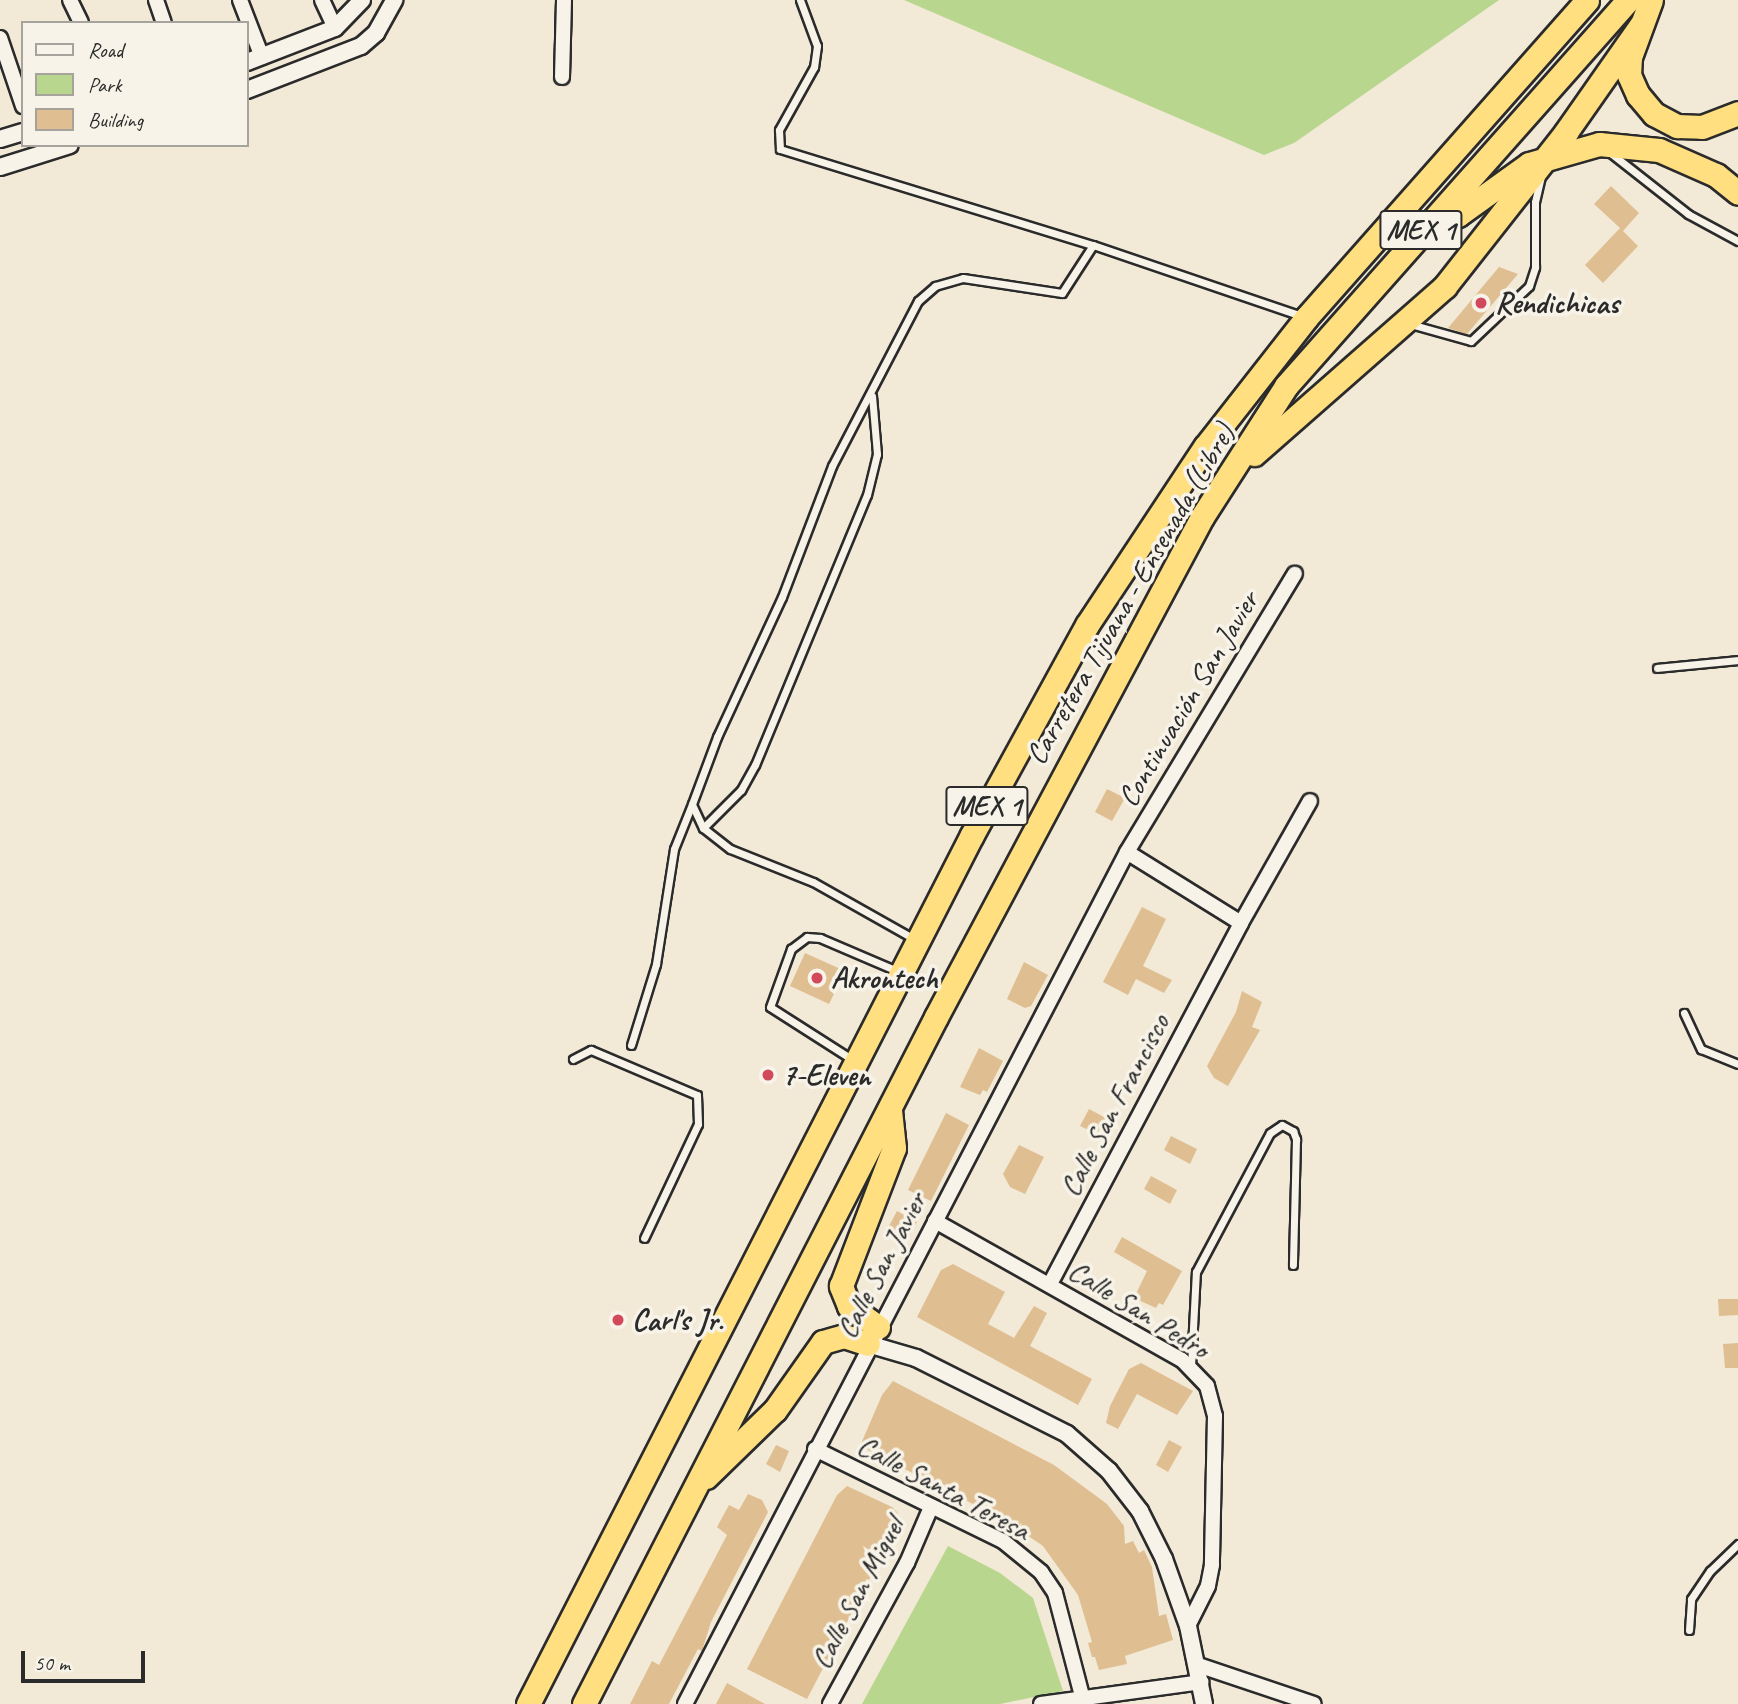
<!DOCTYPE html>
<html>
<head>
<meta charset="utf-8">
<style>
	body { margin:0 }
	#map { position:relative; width:1738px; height:1704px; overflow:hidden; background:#f2e9d7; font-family:Caveat,sans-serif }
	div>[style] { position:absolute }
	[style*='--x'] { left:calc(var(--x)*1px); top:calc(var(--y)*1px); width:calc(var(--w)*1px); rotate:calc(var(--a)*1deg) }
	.green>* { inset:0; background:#b8d68e }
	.building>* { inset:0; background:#dfbf92 }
	.roads { filter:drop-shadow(2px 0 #2b2b2b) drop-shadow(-2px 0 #2b2b2b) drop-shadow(0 2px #2b2b2b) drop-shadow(0 -2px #2b2b2b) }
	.service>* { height:7px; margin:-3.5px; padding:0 3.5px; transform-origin:3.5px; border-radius:3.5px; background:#f7f3e8 }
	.minor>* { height:14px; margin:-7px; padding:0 7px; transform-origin:7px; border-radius:7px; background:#f7f3e8 }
	.tertiary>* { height:16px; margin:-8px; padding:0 8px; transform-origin:8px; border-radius:8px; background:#f7f3e8 }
	.trunk>* { height:23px; margin:-11.5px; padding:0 11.5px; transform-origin:11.5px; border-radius:11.5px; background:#ffdf80 }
	.dots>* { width:19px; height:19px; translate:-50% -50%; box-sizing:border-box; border:4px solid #f7f3e8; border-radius:50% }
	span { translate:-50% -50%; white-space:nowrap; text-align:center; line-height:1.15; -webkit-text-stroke:7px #f7f3e8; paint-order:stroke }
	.shield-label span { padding:2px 5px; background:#f7f3e8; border:2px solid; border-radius:5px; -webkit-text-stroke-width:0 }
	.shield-label { font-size:28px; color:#2b2b2b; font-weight:700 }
	.poi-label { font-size:30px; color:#2b2b2b; font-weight:700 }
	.left { translate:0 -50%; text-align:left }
	.street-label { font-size:30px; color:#2b2b2b }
	.legend { position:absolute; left:21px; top:21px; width:228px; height:126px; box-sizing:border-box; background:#f7f3e8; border:2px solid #a5a39c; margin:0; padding:9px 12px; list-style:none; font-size:21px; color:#2b2b2b }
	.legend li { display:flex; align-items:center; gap:14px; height:35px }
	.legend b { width:35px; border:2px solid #a5a39c }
	.scale { position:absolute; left:21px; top:1651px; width:124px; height:32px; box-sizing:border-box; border:4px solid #2b2b2b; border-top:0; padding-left:9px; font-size:21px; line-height:24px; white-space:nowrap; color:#2b2b2b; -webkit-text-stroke:5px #f7f3e8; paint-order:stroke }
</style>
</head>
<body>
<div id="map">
	<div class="green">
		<i style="clip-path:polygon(904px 0,1499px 0,1294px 143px,1264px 155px)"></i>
		<i style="clip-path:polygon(948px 1546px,1000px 1573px,1033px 1598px,1063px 1691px,1000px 1704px,862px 1704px)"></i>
	</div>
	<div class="building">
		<i style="clip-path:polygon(1611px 186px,1639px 213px,1623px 231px,1638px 246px,1603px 283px,1585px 265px,1620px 228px,1594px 204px)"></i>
		<i style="clip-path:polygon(1499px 267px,1518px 274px,1467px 334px,1448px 328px)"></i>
		<i style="clip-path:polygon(1107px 789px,1125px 798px,1112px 821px,1095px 812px)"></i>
		<i style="clip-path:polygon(1142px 907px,1166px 919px,1143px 966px,1172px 980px,1164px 993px,1136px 979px,1128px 995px,1103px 982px)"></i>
		<i style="clip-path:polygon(805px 953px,845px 971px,829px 1004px,790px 986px)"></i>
		<i style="clip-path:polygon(1024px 962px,1048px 975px,1031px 1006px,1025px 1008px,1007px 999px)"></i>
		<i style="clip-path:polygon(1242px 991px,1262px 1002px,1252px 1027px,1260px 1030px,1228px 1086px,1214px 1078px,1207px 1066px,1236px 1012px)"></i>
		<i style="clip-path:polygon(979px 1048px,1003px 1061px,987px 1092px,983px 1090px,980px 1095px,960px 1087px)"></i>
		<i style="clip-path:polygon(1089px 1109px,1106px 1118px,1097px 1134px,1080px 1126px)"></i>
		<i style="clip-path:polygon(946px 1113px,969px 1125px,931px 1201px,908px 1190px)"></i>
		<i style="clip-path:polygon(1171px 1136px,1197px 1149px,1190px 1164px,1164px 1150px)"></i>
		<i style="clip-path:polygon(1019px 1145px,1044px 1157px,1025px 1194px,1010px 1187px,1003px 1174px)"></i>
		<i style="clip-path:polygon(1151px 1176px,1177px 1190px,1170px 1204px,1144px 1189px)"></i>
		<i style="clip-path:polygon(897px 1211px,917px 1222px,909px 1236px,888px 1228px)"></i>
		<i style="clip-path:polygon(1122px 1237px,1182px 1271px,1163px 1305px,1159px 1303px,1156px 1308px,1134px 1298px,1147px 1271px,1114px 1252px)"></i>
		<i style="clip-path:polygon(953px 1264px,1005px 1292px,988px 1324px,1014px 1338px,1034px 1306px,1047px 1313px,1030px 1346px,1092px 1379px,1078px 1405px,917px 1317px,941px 1270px)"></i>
		<i style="clip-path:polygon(1718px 1299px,1738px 1299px,1738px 1315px,1719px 1316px)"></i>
		<i style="clip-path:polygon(1738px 1343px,1738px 1368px,1725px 1368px,1723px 1344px)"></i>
		<i style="clip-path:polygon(1141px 1363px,1193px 1391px,1177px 1415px,1137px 1394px,1118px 1429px,1106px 1423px,1110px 1406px,1129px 1369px)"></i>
		<i style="clip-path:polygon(893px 1381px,1054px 1465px,1107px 1504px,1124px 1526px,1125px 1544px,1133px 1541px,1139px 1553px,1144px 1550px,1152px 1567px,1159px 1616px,1166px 1614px,1173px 1640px,1125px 1656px,1127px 1664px,1099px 1670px,1095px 1657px,1092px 1657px,1088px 1643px,1092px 1642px,1078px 1595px,1043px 1546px,1008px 1522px,860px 1446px,882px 1395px)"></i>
		<i style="clip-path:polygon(1169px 1440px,1182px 1447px,1168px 1472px,1156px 1465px)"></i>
		<i style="clip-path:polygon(776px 1445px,789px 1451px,780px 1472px,766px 1464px)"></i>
		<i style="clip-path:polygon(847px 1486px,892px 1507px,898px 1513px,894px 1524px,897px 1526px,807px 1699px,747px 1669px,837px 1495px)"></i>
		<i style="clip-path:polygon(748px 1494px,762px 1500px,768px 1512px,711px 1622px,702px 1651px,698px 1649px,669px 1704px,630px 1704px,652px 1661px,659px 1665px,727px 1535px,717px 1527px,729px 1505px,739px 1510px)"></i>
		<i style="clip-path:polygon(727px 1683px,765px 1704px,716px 1704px)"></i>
	</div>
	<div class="roads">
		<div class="service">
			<i style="--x:800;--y:0;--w:49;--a:69.7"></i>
			<i style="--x:817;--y:46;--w:21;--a:98"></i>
			<i style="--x:814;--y:67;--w:72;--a:119.1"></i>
			<i style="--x:779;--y:130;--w:19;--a:87"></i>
			<i style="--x:780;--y:149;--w:327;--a:17.1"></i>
			<i style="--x:1608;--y:151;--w:102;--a:38.2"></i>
			<i style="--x:1688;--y:214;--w:57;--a:28.4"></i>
			<i style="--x:1410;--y:324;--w:63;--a:15.6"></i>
			<i style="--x:1471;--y:341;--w:80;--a:-43.5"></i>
			<i style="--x:1529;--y:286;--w:20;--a:-72"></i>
			<i style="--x:1535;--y:267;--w:65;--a:-90"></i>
			<i style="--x:1535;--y:202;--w:26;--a:-77"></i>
			<i style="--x:1657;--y:668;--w:81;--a:-5.6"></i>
			<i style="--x:703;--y:828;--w:54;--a:-45"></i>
			<i style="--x:741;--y:790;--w:29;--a:-61"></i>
			<i style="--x:755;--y:765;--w:292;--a:-67.5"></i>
			<i style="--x:867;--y:495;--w:42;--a:-76.3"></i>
			<i style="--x:877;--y:454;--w:58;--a:-94.9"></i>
			<i style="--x:916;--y:940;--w:118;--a:-150.6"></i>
			<i style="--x:813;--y:882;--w:89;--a:-158.3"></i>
			<i style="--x:730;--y:849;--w:34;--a:-142"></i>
			<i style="--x:703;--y:828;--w:26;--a:-115"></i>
			<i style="--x:692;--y:804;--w:72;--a:-69.5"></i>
			<i style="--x:717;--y:737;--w:154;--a:-65.1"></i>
			<i style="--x:782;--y:597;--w:140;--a:-69.1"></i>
			<i style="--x:832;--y:466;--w:186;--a:-62.5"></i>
			<i style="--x:918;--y:301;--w:23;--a:-41"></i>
			<i style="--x:935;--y:286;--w:29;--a:-16"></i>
			<i style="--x:963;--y:278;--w:100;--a:8.6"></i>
			<i style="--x:1062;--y:293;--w:57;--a:-57.1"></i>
			<i style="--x:1093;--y:245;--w:220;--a:18.8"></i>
			<i style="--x:1684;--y:1013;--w:40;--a:65"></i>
			<i style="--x:1701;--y:1049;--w:40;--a:22"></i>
			<i style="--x:631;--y:1045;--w:85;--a:-72.8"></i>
			<i style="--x:656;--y:964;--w:116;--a:-81.1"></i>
			<i style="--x:674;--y:849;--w:48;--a:-68.2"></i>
			<i style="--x:573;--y:1059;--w:20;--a:-27"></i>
			<i style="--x:591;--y:1050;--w:115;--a:23"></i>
			<i style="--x:697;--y:1095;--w:29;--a:88"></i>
			<i style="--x:698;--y:1124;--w:126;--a:115.3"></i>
			<i style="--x:853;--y:1060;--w:98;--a:-147.4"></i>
			<i style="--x:770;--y:1007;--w:62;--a:-70.1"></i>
			<i style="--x:791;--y:949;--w:20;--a:-37"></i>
			<i style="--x:807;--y:937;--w:13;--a:4"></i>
			<i style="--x:820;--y:938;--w:84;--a:23.2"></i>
			<i style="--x:1191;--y:1366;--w:94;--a:-87"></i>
			<i style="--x:1196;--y:1272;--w:157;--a:-62"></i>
			<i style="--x:1270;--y:1133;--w:14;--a:-34"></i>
			<i style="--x:1282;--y:1125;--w:13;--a:29"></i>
			<i style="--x:1293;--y:1131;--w:9;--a:69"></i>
			<i style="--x:1296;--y:1139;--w:126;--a:91.4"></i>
			<i style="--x:1689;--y:1630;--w:31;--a:-86"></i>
			<i style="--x:1691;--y:1599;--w:34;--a:-56"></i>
			<i style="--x:1710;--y:1571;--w:39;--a:-44"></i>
		</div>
		<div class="minor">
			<i style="--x:70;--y:0;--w:25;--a:64"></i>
			<i style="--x:156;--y:0;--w:24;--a:71"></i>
			<i style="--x:240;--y:0;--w:61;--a:68.9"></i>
			<i style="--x:322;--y:0;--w:31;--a:65"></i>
			<i style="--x:0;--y:38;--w:72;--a:71.3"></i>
			<i style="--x:562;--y:77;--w:77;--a:-88.5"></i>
			<i style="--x:1241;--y:923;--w:140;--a:-60.5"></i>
			<i style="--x:935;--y:1221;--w:283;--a:29.4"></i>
			<i style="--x:1182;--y:1360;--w:36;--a:46"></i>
			<i style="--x:1207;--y:1386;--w:31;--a:75"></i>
			<i style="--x:1215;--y:1416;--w:149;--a:91.2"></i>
			<i style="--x:1212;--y:1565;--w:21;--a:101"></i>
			<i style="--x:1208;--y:1586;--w:45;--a:116.6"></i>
			<i style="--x:1050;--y:1284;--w:408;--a:-62.1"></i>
			<i style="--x:1241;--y:923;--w:134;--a:-148.1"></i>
			<i style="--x:815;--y:1449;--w:209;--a:26.1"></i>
			<i style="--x:1003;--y:1541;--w:49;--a:39.2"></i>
			<i style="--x:1041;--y:1572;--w:25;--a:56"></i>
			<i style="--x:1055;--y:1593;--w:106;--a:75.3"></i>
			<i style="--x:1198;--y:1665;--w:122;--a:18.6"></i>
			<i style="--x:685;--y:1704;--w:960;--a:-62.58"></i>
			<i style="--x:1127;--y:852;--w:325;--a:-58.9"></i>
			<i style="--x:830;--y:1704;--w:161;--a:-61.4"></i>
			<i style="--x:907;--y:1563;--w:61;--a:-66.8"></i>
			<i style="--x:1041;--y:1704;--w:162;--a:-7.8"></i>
		</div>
		<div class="tertiary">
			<i style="--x:247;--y:62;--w:94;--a:-21.1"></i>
			<i style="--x:335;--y:28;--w:39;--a:-46"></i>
			<i style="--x:247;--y:90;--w:122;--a:-21.1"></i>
			<i style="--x:361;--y:46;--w:20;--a:-41"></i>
			<i style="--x:376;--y:33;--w:38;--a:-61"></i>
			<i style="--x:0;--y:139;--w:24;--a:-17"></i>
			<i style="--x:0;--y:167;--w:73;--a:-17.4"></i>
			<i style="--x:868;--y:1344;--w:50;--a:16.3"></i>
			<i style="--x:916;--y:1358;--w:169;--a:26.7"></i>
			<i style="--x:1067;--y:1434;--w:56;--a:41.4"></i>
			<i style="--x:1109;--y:1471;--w:51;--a:52.2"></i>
			<i style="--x:1140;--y:1511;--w:54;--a:63.4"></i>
			<i style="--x:1164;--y:1559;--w:71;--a:70.3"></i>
			<i style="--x:1188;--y:1626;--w:80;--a:78.4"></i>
		</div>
		<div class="trunk">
			<i style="--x:1651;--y:0;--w:61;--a:110.2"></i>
			<i style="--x:1630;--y:57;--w:18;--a:93"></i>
			<i style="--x:1629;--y:75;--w:22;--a:66"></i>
			<i style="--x:1638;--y:95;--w:25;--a:50"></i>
			<i style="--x:1654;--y:114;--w:26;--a:28"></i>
			<i style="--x:1677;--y:126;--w:25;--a:2"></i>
			<i style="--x:1702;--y:127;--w:39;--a:-21"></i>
			<i style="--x:1429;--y:229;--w:32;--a:-26"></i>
			<i style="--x:1458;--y:215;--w:87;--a:-35.7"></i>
			<i style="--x:1529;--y:164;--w:73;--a:-15.9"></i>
			<i style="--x:1599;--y:144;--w:60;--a:5.7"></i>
			<i style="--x:1659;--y:150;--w:62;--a:23.7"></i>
			<i style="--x:1716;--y:175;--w:28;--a:39"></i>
			<i style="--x:1254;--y:454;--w:254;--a:-41.3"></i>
			<i style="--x:1445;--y:286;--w:196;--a:-51.8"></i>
			<i style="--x:1566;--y:132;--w:131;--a:-55"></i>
			<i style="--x:878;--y:1327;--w:36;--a:-144"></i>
			<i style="--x:849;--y:1306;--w:22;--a:-112"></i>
			<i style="--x:841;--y:1286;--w:148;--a:-69"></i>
			<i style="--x:894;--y:1148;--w:37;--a:-96"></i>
			<i style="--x:706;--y:1477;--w:96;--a:-44.2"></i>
			<i style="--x:775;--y:1410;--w:83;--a:-54.8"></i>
			<i style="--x:823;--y:1342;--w:22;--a:-16"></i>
			<i style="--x:844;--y:1336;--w:25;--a:18"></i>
			<i style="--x:528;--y:1704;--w:976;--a:-62.94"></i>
			<i style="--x:972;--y:835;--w:239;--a:-61.3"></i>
			<i style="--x:1087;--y:625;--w:214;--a:-56.5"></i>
			<i style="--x:1205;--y:447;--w:164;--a:-51.9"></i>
			<i style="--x:1306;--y:318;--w:424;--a:-48.5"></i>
			<i style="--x:584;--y:1704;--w:772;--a:-62.87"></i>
			<i style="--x:936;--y:1017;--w:566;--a:-61.99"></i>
			<i style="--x:1202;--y:517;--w:156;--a:-57.3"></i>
			<i style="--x:1286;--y:386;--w:516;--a:-48.46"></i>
		</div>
	</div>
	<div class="dots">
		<i style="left:1481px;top:303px;background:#d1495b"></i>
		<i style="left:817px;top:978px;background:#d1495b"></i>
		<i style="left:768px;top:1075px;background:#d1495b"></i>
		<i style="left:618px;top:1320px;background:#d1495b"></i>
	</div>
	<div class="shield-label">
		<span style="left:1421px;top:230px">MEX 1</span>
		<span style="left:987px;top:806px">MEX 1</span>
	</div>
	<div class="poi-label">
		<span class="left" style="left:1495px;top:303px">Rendichicas</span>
		<span class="left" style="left:831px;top:978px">Akrontech</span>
		<span class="left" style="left:782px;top:1075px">7-Eleven</span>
		<span class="left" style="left:632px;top:1320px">Carl's Jr.</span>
	</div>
	<div class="street-label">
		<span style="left:1130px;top:594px;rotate:-60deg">Carretera Tijuana - Ensenada (Libre)</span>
		<span style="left:1188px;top:699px;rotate:-59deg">Continuación San Javier</span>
		<span style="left:1114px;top:1105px;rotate:-62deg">Calle San Francisco</span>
		<span style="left:881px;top:1265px;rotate:-62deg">Calle San Javier</span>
		<span style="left:1139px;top:1309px;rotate:32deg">Calle San Pedro</span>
		<span style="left:944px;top:1487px;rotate:28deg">Calle Santa Teresa</span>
		<span style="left:857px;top:1593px;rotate:-62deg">Calle San Miguel</span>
	</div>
	<ul class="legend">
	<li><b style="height:9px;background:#f7f3e8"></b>Road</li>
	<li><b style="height:19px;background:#b8d68e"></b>Park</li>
	<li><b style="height:19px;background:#dfbf92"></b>Building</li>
	</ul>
	<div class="scale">50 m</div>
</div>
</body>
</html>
